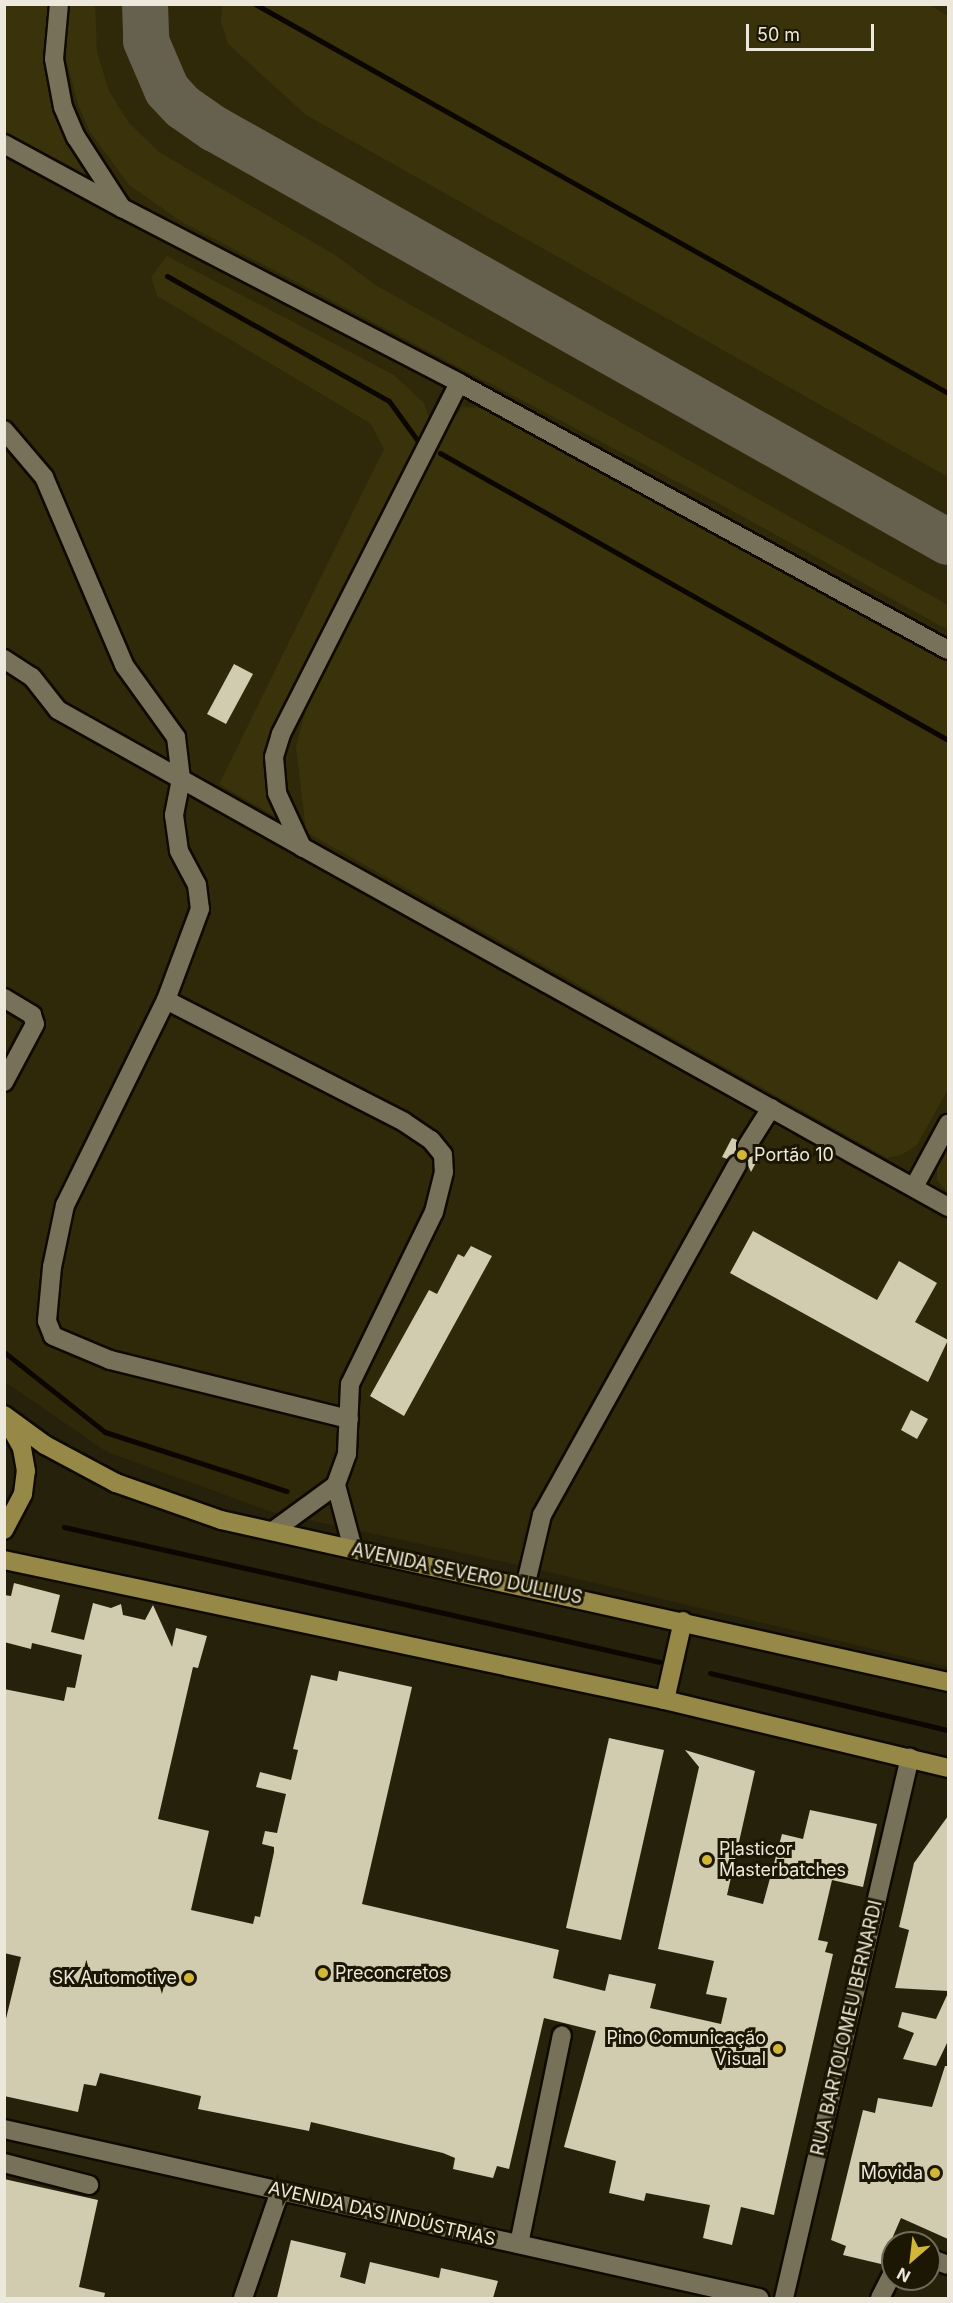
<!DOCTYPE html>
<html>
<head>
<meta charset="utf-8">
<style>
	body { margin:0 }
	#map { position:relative; width:953px; height:2303px; overflow:hidden; background:#26210a; font-family:Inter,sans-serif }
	div>[style] { position:absolute }
	[style*='--x'] { left:calc(var(--x)*1px); top:calc(var(--y)*1px); width:calc(var(--w)*1px); rotate:calc(var(--a)*1deg) }
	.built>* { inset:0; background:#2f2809 }
	.green>* { inset:0; background:#3a320b }
	.stream>* { height:5px; margin:-2.5px; padding:0 2.5px; transform-origin:2.5px; border-radius:2.5px; background:#0b0700 }
	.taxiway>* { height:46px; margin:-23px; padding:0 23px; transform-origin:23px; border-radius:23px; background:#66614e }
	.building>* { inset:0; background:#d1cbb0 }
	.roads { filter:drop-shadow(2px 0 #0f0a00) drop-shadow(-2px 0 #0f0a00) drop-shadow(0 2px #0f0a00) drop-shadow(0 -2px #0f0a00) }
	.minor>* { height:18px; margin:-9px; padding:0 9px; transform-origin:9px; border-radius:9px; background:#767158 }
	.major>* { height:18px; margin:-9px; padding:0 9px; transform-origin:9px; border-radius:9px; background:#968847 }
	.dots>* { width:16px; height:16px; translate:-50% -50%; box-sizing:border-box; border:3px solid #1c1703; border-radius:50% }
	span { translate:-50% -50%; white-space:nowrap; text-align:center; line-height:1.15; -webkit-text-stroke:6px #1c1703; paint-order:stroke }
	.poi-label { font-size:18px; color:#ece9dc }
	.left { translate:0 -50%; text-align:left }
	.right { translate:-100% -50%; text-align:right }
	.street-label { font-size:18px; color:#ece9dc }
	.frame { position:absolute; inset:0; border:6px solid #ece9dc; pointer-events:none }
	.north { position:absolute; left:881px; top:2231px; width:60px; height:60px; box-sizing:border-box; background:#1c1703; border:2px solid #6f6b5a; border-radius:50%; rotate:208deg; font-size:16px; font-weight:700; line-height:24px; text-align:center; color:#ece9dc }
	.north::after { content:''; display:block; margin:auto; width:21px; height:27px; background:#d2b736; clip-path:polygon(50% 0,100% 100%,50% 72%,0 100%) }
	.scale { position:absolute; left:746px; top:24px; width:128px; height:27px; box-sizing:border-box; border:3px solid #ece9dc; border-top:0; padding-left:8px; font-size:18px; line-height:21px; white-space:nowrap; color:#ece9dc; -webkit-text-stroke:4px #1c1703; paint-order:stroke }
</style>
</head>
<body>
<div id="map">
	<div class="built">
		<i style="clip-path:polygon(4px 5px,948px 5px,948px 1667px,527px 1567px,272px 1512px,107px 1452px,5px 1382px)"></i>
	</div>
	<div class="green">
		<i style="clip-path:polygon(5px 5px,51px 5px,44px 58px,55px 106px,67px 139px,93px 181px,5px 131px)"></i>
		<i style="clip-path:polygon(68px 5px,95px 5px,97px 52px,109px 91px,129px 123px,159px 152px,335px 255px,377px 286px,948px 605px,948px 630px,727px 508px,182px 222px,129px 185px,90px 132px,78px 105px,66px 59px)"></i>
		<i style="clip-path:polygon(222px 5px,928px 4px,948px 16px,948px 477px,306px 115px,228px 44px,221px 22px)"></i>
		<i style="clip-path:polygon(167px 256px,394px 375px,424px 403px,429px 418px,428px 428px,290px 699px,276px 817px,219px 784px,384px 449px,370px 423px,157px 296px,151px 277px)"></i>
		<i style="clip-path:polygon(462px 407px,486px 408px,506px 417px,948px 658px,948px 1089px,917px 1145px,903px 1154px,887px 1158px,306px 832px,296px 746px,308px 702px,416px 486px,426px 474px,428px 456px)"></i>
		<i style="clip-path:polygon(948px 1139px,948px 1193px,937px 1180px,937px 1166px)"></i>
	</div>
	<div class="stream">
		<i style="--x:255;--y:4;--w:795;--a:29.31"></i>
		<i style="--x:167;--y:276;--w:255;--a:29.4"></i>
		<i style="--x:389;--y:401;--w:49;--a:54.1"></i>
		<i style="--x:440;--y:453;--w:583;--a:29.46"></i>
		<i style="--x:4;--y:1352;--w:129;--a:38.4"></i>
		<i style="--x:105;--y:1432;--w:191;--a:18"></i>
		<i style="--x:64;--y:1527;--w:611;--a:12.76"></i>
		<i style="--x:710;--y:1673;--w:245;--a:13.5"></i>
	</div>
	<div class="taxiway">
		<i style="--x:145;--y:4;--w:37;--a:88"></i>
		<i style="--x:146;--y:41;--w:53;--a:66.8"></i>
		<i style="--x:167;--y:90;--w:23;--a:47"></i>
		<i style="--x:183;--y:107;--w:39;--a:35"></i>
		<i style="--x:215;--y:129;--w:841;--a:29.4"></i>
	</div>
	<div class="building">
		<i style="clip-path:polygon(234px 664px,253px 674px,226px 724px,207px 714px)"></i>
		<i style="clip-path:polygon(732px 1138px,737px 1140px,740px 1154px,727px 1159px,722px 1157px)"></i>
		<i style="clip-path:polygon(757px 1151px,761px 1153px,751px 1172px,744px 1157px)"></i>
		<i style="clip-path:polygon(753px 1231px,877px 1300px,899px 1261px,937px 1283px,915px 1322px,948px 1340px,928px 1382px,730px 1273px)"></i>
		<i style="clip-path:polygon(471px 1246px,492px 1256px,404px 1416px,370px 1396px,429px 1290px,437px 1294px,458px 1254px,464px 1257px)"></i>
		<i style="clip-path:polygon(911px 1410px,928px 1419px,917px 1439px,901px 1430px)"></i>
		<i style="clip-path:polygon(14px 1583px,60px 1595px,51px 1632px,84px 1640px,93px 1603px,111px 1608px,121px 1604px,123px 1615px,145px 1620px,153px 1605px,172px 1647px,176px 1628px,207px 1636px,198px 1668px,193px 1667px,158px 1819px,209px 1831px,191px 1910px,253px 1924px,255px 1916px,260px 1917px,274px 1852px,274px 1847px,262px 1844px,265px 1831px,277px 1833px,286px 1794px,256px 1787px,260px 1772px,291px 1780px,298px 1750px,293px 1749px,311px 1675px,337px 1681px,339px 1671px,412px 1687px,362px 1904px,559px 1950px,553px 1978px,605px 1991px,609px 1974px,656px 1984px,650px 2008px,721px 2024px,727px 1998px,706px 1994px,714px 1961px,658px 1949px,699px 1767px,685px 1750px,755px 1771px,727px 1895px,763px 1904px,782px 1834px,803px 1839px,810px 1810px,877px 1824px,863px 1887px,832px 1880px,818px 1940px,828px 1942px,825px 1952px,833px 1954px,774px 2215px,741px 2207px,732px 2245px,703px 2238px,710px 2205px,646px 2193px,644px 2201px,609px 2193px,616px 2161px,564px 2147px,596px 2031px,544px 2018px,509px 2169px,497px 2166px,493px 2178px,453px 2169px,455px 2158px,443px 2153px,311px 2122px,309px 2131px,198px 2109px,201px 2096px,100px 2073px,96px 2086px,84px 2084px,78px 2112px,4px 2096px,4px 2027px,21px 1957px,4px 1953px,4px 1689px,64px 1701px,67px 1687px,75px 1688px,82px 1655px,32px 1643px,31px 1649px,4px 1642px,4px 1595px,11px 1596px)"></i>
		<i style="clip-path:polygon(609px 1738px,664px 1750px,621px 1940px,566px 1928px)"></i>
		<i style="clip-path:polygon(948px 1816px,948px 1991px,895px 1988px,909px 1930px,899px 1927px,914px 1863px)"></i>
		<i style="clip-path:polygon(948px 1993px,948px 2041px,936px 2066px,903px 2059px,914px 2033px,898px 2027px,902px 2012px,936px 2019px)"></i>
		<i style="clip-path:polygon(945px 2066px,948px 2066px,948px 2239px,901px 2218px,881px 2264px,843px 2255px,846px 2246px,831px 2240px,863px 2110px,875px 2113px,878px 2098px,932px 2107px)"></i>
		<i style="clip-path:polygon(4px 2179px,98px 2200px,79px 2287px,105px 2293px,104px 2298px,4px 2298px)"></i>
		<i style="clip-path:polygon(291px 2240px,346px 2253px,340px 2277px,365px 2284px,370px 2262px,439px 2278px,441px 2268px,498px 2281px,493px 2298px,277px 2298px)"></i>
	</div>
	<div class="roads">
		<div class="minor">
			<i style="--x:59;--y:4;--w:55;--a:95.2"></i>
			<i style="--x:54;--y:59;--w:49;--a:79.4"></i>
			<i style="--x:63;--y:107;--w:33;--a:67"></i>
			<i style="--x:76;--y:137;--w:85;--a:57.1"></i>
			<i style="--x:122;--y:208;--w:380;--a:27.4"></i>
			<i style="--x:459;--y:383;--w:557;--a:28.64"></i>
			<i style="--x:4;--y:144;--w:132;--a:28.5"></i>
			<i style="--x:459;--y:383;--w:394;--a:116.9"></i>
			<i style="--x:281;--y:734;--w:24;--a:107"></i>
			<i style="--x:274;--y:757;--w:36;--a:85"></i>
			<i style="--x:277;--y:793;--w:60;--a:65.2"></i>
			<i style="--x:302;--y:847;--w:740;--a:29.13"></i>
			<i style="--x:4;--y:430;--w:62;--a:49.6"></i>
			<i style="--x:44;--y:477;--w:204;--a:66.9"></i>
			<i style="--x:124;--y:665;--w:89;--a:54.2"></i>
			<i style="--x:176;--y:737;--w:42;--a:83.2"></i>
			<i style="--x:181;--y:779;--w:37;--a:101"></i>
			<i style="--x:174;--y:815;--w:36;--a:82"></i>
			<i style="--x:179;--y:851;--w:38;--a:62"></i>
			<i style="--x:197;--y:885;--w:24;--a:83"></i>
			<i style="--x:200;--y:909;--w:97;--a:110.5"></i>
			<i style="--x:166;--y:1000;--w:229;--a:116.2"></i>
			<i style="--x:65;--y:1205;--w:63;--a:101.8"></i>
			<i style="--x:52;--y:1267;--w:54;--a:95.3"></i>
			<i style="--x:47;--y:1321;--w:16;--a:68"></i>
			<i style="--x:53;--y:1336;--w:62;--a:22.8"></i>
			<i style="--x:110;--y:1360;--w:246;--a:13.9"></i>
			<i style="--x:4;--y:659;--w:33;--a:33"></i>
			<i style="--x:32;--y:677;--w:42;--a:51.8"></i>
			<i style="--x:58;--y:710;--w:280;--a:29.3"></i>
			<i style="--x:4;--y:998;--w:33;--a:31"></i>
			<i style="--x:32;--y:1015;--w:9;--a:72"></i>
			<i style="--x:35;--y:1024;--w:66;--a:118.1"></i>
			<i style="--x:166;--y:1000;--w:267;--a:27.1"></i>
			<i style="--x:404;--y:1122;--w:32;--a:34"></i>
			<i style="--x:431;--y:1140;--w:19;--a:51"></i>
			<i style="--x:443;--y:1155;--w:17;--a:87"></i>
			<i style="--x:444;--y:1172;--w:41;--a:104"></i>
			<i style="--x:434;--y:1212;--w:191;--a:116"></i>
			<i style="--x:350;--y:1384;--w:70;--a:92.5"></i>
			<i style="--x:347;--y:1454;--w:33;--a:110"></i>
			<i style="--x:336;--y:1485;--w:78;--a:143.9"></i>
			<i style="--x:747;--y:1146;--w:45;--a:-57.7"></i>
			<i style="--x:914;--y:1187;--w:72;--a:-61.6"></i>
			<i style="--x:336;--y:1485;--w:66;--a:75.1"></i>
			<i style="--x:525;--y:1587;--w:74;--a:-76.7"></i>
			<i style="--x:542;--y:1515;--w:401;--a:-60.9"></i>
			<i style="--x:4;--y:2129;--w:774;--a:12.62"></i>
			<i style="--x:4;--y:2163;--w:88;--a:14.5"></i>
			<i style="--x:519;--y:2244;--w:213;--a:-78.4"></i>
			<i style="--x:929;--y:2258;--w:20;--a:20"></i>
			<i style="--x:243;--y:2298;--w:113;--a:-70.9"></i>
			<i style="--x:784;--y:2298;--w:555;--a:-76.89"></i>
			<i style="--x:880;--y:2298;--w:28;--a:-63"></i>
		</div>
		<div class="major">
			<i style="--x:4;--y:1415;--w:51;--a:36.2"></i>
			<i style="--x:45;--y:1445;--w:81;--a:28.2"></i>
			<i style="--x:116;--y:1483;--w:111;--a:19.4"></i>
			<i style="--x:221;--y:1520;--w:745;--a:12.56"></i>
			<i style="--x:4;--y:1530;--w:41;--a:-62.2"></i>
			<i style="--x:23;--y:1494;--w:23;--a:-83"></i>
			<i style="--x:26;--y:1471;--w:23;--a:-100"></i>
			<i style="--x:22;--y:1448;--w:31;--a:-119"></i>
			<i style="--x:4;--y:1560;--w:676;--a:11.96"></i>
			<i style="--x:665;--y:1700;--w:291;--a:13.5"></i>
			<i style="--x:665;--y:1700;--w:81;--a:-77.2"></i>
		</div>
	</div>
	<div class="dots">
		<i style="left:742px;top:1155px;background:#d2b736"></i>
		<i style="left:707px;top:1860px;background:#d2b736"></i>
		<i style="left:323px;top:1973px;background:#d2b736"></i>
		<i style="left:189px;top:1978px;background:#d2b736"></i>
		<i style="left:778px;top:2049px;background:#d2b736"></i>
		<i style="left:935px;top:2173px;background:#d2b736"></i>
	</div>
	<div class="poi-label">
		<span class="left" style="left:754px;top:1155px">Portão 10</span>
		<span class="left" style="left:719px;top:1860px">Plasticor<br>Masterbatches</span>
		<span class="left" style="left:335px;top:1973px">Preconcretos</span>
		<span class="right" style="left:177px;top:1978px">SK Automotive</span>
		<span class="right" style="left:766px;top:2049px">Pino Comunicação<br>Visual</span>
		<span class="right" style="left:923px;top:2173px">Movida</span>
	</div>
	<div class="street-label">
		<span style="left:467px;top:1574px;rotate:12deg">AVENIDA SEVERO DULLIUS</span>
		<span style="left:847px;top:2028px;rotate:-77deg">RUA BARTOLOMEU BERNARDI</span>
		<span style="left:382px;top:2214px;rotate:13deg">AVENIDA DAS INDÚSTRIAS</span>
	</div>
	<div class="frame"></div>
	<div class="north">N</div>
	<div class="scale">50 m</div>
</div>
</body>
</html>
